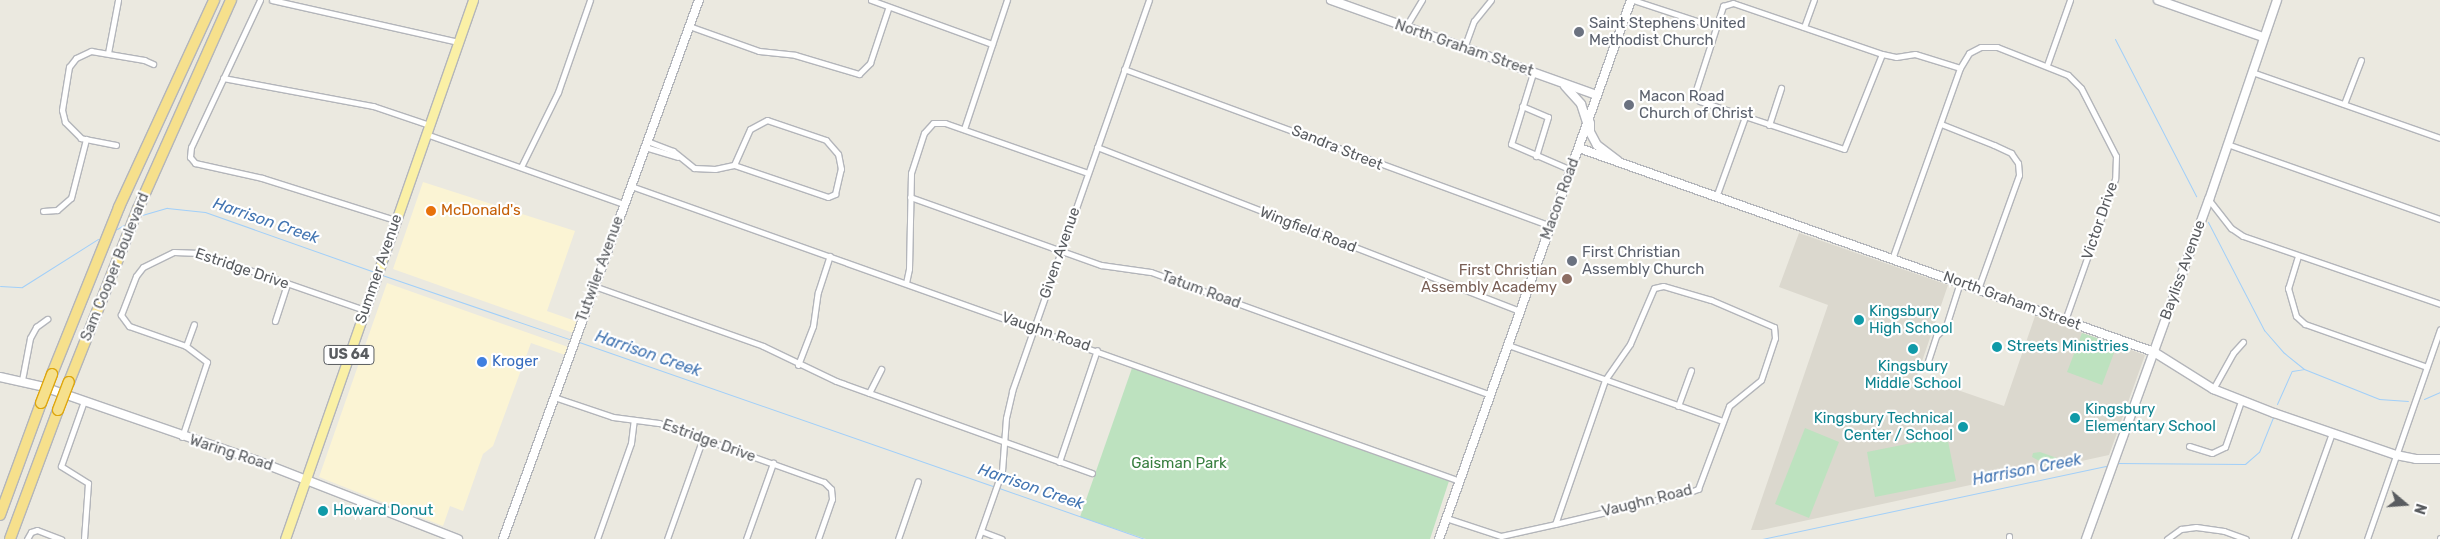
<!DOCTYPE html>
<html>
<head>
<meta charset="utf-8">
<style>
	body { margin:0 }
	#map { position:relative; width:2440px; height:539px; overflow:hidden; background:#ebe9e0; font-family:Rubik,sans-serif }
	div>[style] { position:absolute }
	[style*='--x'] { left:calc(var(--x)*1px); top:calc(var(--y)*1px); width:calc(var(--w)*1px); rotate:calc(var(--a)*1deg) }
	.commercial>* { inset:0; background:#fbf4d4 }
	.education>* { inset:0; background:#dbd8ce }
	.green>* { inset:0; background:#bde2bf }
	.stream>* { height:1px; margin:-0.5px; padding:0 0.5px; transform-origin:0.5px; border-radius:0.5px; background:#a1cff9 }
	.roads { filter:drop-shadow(1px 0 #b3b5ba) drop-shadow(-1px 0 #b3b5ba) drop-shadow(0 1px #b3b5ba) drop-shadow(0 -1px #b3b5ba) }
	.street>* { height:5px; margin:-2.5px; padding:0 2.5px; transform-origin:2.5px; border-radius:2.5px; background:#fff }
	.secondary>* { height:8px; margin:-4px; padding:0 4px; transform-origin:4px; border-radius:4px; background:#fff }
	.primary>* { height:9px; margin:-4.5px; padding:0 4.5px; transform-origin:4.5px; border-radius:4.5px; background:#faf0a6 }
	.highway>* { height:10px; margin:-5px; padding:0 5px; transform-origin:5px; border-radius:5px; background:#f6e08c }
	.bridges { filter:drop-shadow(1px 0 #dea60d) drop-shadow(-1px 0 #dea60d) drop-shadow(0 1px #dea60d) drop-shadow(0 -1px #dea60d) }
	.highway-bridge>* { height:10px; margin:-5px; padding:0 5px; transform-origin:5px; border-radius:5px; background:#f6e08c }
	.dots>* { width:14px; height:14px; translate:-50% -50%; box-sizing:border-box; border:2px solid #fff; border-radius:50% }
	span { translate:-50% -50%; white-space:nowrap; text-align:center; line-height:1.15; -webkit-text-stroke:4.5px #fff; paint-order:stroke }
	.shield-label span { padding:1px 4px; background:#fff; border:1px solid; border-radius:4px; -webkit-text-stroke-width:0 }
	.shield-label { font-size:14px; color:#595c60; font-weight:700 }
	.worship-label { font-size:15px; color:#5b616d }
	.left { translate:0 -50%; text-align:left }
	.street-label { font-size:15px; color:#595c60 }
	.food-label { font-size:15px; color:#c56008 }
	.education-label { font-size:15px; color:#785e54 }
	.right { translate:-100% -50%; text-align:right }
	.culture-label { font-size:15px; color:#0d838f }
	.shop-label { font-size:15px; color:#366cbe }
	.park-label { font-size:15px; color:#387f3f }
	.water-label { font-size:16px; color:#4375b2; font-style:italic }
	.north { position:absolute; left:2380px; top:479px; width:50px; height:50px; -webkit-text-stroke:4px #fff; paint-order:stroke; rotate:108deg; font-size:14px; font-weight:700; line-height:20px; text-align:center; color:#595c60 }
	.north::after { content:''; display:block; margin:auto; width:18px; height:22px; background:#595c60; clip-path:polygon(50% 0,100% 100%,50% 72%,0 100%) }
</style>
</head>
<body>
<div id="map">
	<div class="commercial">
		<i style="clip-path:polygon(423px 182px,575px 231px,547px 311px,581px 323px,576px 334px,393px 269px)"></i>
		<i style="clip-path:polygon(387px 283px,571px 348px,568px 356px,531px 343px,493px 446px,483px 454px,463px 511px,450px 506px,443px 526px,319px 477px)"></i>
	</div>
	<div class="education">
		<i style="clip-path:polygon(1799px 233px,1948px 285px,1917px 376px,2004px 406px,2035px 316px,2145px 355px,2109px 455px,1762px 530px,1751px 530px,1828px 305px,1779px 287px)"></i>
	</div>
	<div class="green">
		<i style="clip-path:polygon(2082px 333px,2117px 345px,2102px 385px,2067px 372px)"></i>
		<i style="clip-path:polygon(1132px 368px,1449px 481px,1430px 539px,1146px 539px,1080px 517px)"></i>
		<i style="clip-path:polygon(1805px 428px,1839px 442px,1809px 518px,1775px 504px)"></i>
		<i style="clip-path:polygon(1947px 436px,1956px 481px,1875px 497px,1867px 452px)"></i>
		<i style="clip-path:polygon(2040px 452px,2057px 458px,2053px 468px,2032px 457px,2033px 453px)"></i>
	</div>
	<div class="stream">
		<i style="--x:2115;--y:39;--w:177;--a:62.7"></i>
		<i style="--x:142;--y:215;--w:26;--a:-16"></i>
		<i style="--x:167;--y:208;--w:38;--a:6"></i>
		<i style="--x:205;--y:212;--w:179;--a:19.5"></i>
		<i style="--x:2208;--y:222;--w:122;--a:62.6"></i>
		<i style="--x:2264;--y:330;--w:29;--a:49"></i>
		<i style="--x:2283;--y:352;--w:27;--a:39"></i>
		<i style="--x:117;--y:229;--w:8;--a:-30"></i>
		<i style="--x:382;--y:275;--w:201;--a:18.9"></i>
		<i style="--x:0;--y:286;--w:22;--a:3"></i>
		<i style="--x:22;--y:287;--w:90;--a:-32.3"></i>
		<i style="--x:579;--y:342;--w:441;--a:19.2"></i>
		<i style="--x:2424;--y:399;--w:17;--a:-24"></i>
		<i style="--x:2277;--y:404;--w:36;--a:-66"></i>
		<i style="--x:2292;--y:371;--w:12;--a:-9"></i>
		<i style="--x:2304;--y:369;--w:81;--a:21.8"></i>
		<i style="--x:2379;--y:399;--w:29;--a:4"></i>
		<i style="--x:2117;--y:463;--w:128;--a:0.4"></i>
		<i style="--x:2245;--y:464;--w:18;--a:-41"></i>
		<i style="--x:2259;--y:452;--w:38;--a:-68"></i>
		<i style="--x:999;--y:488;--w:155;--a:19.3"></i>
		<i style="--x:1762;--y:539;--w:355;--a:-12"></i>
	</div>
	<div class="roads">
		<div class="street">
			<i style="--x:260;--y:0;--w:162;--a:115.1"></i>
			<i style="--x:191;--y:147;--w:10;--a:96"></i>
			<i style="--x:190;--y:157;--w:8;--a:50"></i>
			<i style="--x:195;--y:163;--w:69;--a:12.6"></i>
			<i style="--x:262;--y:178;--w:139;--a:17.5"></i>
			<i style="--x:272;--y:0;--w:192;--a:12.7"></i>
			<i style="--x:871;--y:0;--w:129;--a:20"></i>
			<i style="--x:1633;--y:0;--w:86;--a:18.2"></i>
			<i style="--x:689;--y:26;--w:74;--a:19.7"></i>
			<i style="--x:759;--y:51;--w:36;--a:6"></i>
			<i style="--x:795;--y:55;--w:67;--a:16.5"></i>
			<i style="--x:859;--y:74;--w:16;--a:-45"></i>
			<i style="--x:870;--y:63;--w:57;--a:-71.6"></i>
			<i style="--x:1804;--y:27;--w:29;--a:-70"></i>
			<i style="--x:1405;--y:28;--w:33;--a:-59"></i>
			<i style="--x:1464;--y:48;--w:29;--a:-70"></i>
			<i style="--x:1474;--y:21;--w:27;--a:-51"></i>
			<i style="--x:108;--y:53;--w:54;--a:-79.3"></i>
			<i style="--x:1882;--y:54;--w:102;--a:111.8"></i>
			<i style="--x:1844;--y:149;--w:152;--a:-161.6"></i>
			<i style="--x:1700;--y:101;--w:8;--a:-140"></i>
			<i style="--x:1694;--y:96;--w:95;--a:-72.1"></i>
			<i style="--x:1723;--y:6;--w:10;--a:-17"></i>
			<i style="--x:1733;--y:3;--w:157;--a:18.9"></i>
			<i style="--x:1882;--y:54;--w:14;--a:12"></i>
			<i style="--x:1896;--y:57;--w:19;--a:-9"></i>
			<i style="--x:1915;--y:54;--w:47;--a:17.3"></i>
			<i style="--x:2047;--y:65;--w:69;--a:-70.5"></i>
			<i style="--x:1124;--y:69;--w:455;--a:20.2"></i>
			<i style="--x:2252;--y:72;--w:199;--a:19.3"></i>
			<i style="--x:1533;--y:73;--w:74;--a:107.2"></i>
			<i style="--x:1511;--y:144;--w:65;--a:23.4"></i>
			<i style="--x:223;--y:78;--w:153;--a:10.6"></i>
			<i style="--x:373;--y:106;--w:59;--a:18.7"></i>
			<i style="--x:2344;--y:104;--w:47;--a:-68.9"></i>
			<i style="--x:1522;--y:106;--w:28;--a:23"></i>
			<i style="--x:1548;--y:117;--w:41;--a:107.1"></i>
			<i style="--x:1941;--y:124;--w:57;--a:21.6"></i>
			<i style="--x:1994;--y:145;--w:19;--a:25"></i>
			<i style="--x:2011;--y:153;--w:12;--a:55"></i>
			<i style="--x:2018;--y:163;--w:12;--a:85"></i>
			<i style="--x:2019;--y:175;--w:121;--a:109.8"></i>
			<i style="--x:1769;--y:125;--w:39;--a:-72"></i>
			<i style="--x:964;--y:129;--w:136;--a:-71.6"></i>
			<i style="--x:426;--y:134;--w:210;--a:19.5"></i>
			<i style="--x:647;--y:141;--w:28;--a:21"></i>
			<i style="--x:673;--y:151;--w:27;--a:39"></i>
			<i style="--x:694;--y:168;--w:21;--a:3"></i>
			<i style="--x:715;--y:169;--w:19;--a:-12"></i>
			<i style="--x:734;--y:165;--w:99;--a:18.8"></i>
			<i style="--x:828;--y:197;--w:8;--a:-23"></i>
			<i style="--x:835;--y:194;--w:26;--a:-77"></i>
			<i style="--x:841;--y:169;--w:15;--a:-101"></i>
			<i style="--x:838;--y:154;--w:18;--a:-131"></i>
			<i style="--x:826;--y:140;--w:62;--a:-161.3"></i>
			<i style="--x:767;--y:120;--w:19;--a:152"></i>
			<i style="--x:750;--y:129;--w:39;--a:114"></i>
			<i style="--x:2227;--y:144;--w:226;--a:19.4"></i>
			<i style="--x:116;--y:145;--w:36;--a:-169"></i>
			<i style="--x:81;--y:138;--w:23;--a:-135"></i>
			<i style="--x:65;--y:122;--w:12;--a:-104"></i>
			<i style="--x:62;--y:110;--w:44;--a:-80.8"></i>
			<i style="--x:69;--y:67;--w:11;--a:-52"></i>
			<i style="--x:76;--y:58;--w:17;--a:-25"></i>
			<i style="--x:91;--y:51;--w:54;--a:9.6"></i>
			<i style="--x:144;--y:60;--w:10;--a:24"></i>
			<i style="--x:645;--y:147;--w:34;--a:17"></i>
			<i style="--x:1097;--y:147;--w:453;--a:21.2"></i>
			<i style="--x:521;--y:167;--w:84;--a:-63.7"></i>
			<i style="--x:558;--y:92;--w:97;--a:-70.8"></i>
			<i style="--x:631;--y:186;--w:880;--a:19.59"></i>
			<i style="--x:910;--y:197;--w:203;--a:19.6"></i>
			<i style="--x:1101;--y:265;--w:50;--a:8"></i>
			<i style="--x:1151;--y:272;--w:361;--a:19.9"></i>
			<i style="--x:1716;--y:197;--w:85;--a:-70.1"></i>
			<i style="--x:2209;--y:200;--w:36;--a:52"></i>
			<i style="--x:2231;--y:228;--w:14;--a:34"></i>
			<i style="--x:2243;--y:236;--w:208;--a:19"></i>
			<i style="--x:43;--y:211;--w:14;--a:-4"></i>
			<i style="--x:57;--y:210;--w:18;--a:-41"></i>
			<i style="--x:71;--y:198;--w:61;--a:-75.7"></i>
			<i style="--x:2298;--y:256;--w:34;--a:107"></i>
			<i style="--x:2288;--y:288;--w:29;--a:74"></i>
			<i style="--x:2296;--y:316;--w:12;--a:42"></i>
			<i style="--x:2305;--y:324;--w:129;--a:19.4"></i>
			<i style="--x:1892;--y:259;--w:203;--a:-70.4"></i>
			<i style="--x:1960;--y:68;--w:17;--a:-59"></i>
			<i style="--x:1969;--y:53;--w:13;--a:-27"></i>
			<i style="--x:1981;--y:47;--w:16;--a:0"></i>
			<i style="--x:1997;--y:47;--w:76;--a:21.5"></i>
			<i style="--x:2068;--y:75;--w:18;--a:45"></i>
			<i style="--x:2081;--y:88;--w:76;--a:62.8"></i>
			<i style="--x:2116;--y:156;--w:23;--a:92"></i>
			<i style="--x:2115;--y:179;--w:150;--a:109.5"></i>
			<i style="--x:906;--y:283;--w:14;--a:-78"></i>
			<i style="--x:909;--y:269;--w:96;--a:-88.8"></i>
			<i style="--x:911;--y:173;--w:42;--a:-72"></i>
			<i style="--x:924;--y:133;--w:13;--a:-48"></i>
			<i style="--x:933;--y:123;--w:12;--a:0"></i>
			<i style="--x:945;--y:123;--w:151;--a:19.3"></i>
			<i style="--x:594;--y:286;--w:179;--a:19.5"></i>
			<i style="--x:763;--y:346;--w:81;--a:25.6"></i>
			<i style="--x:836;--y:381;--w:272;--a:19.8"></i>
			<i style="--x:275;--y:321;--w:39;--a:-72"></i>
			<i style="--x:1508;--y:345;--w:228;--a:19.5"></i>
			<i style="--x:186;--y:346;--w:23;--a:-70"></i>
			<i style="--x:1927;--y:364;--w:29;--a:-72"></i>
			<i style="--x:1936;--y:336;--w:14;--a:-45"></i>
			<i style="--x:1946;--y:326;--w:46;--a:-72.3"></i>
			<i style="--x:798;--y:365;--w:42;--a:-69"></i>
			<i style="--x:813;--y:326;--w:34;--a:-82"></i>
			<i style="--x:818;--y:292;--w:38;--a:-72"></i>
			<i style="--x:22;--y:380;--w:43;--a:-79.2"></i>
			<i style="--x:30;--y:338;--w:13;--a:-61"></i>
			<i style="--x:36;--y:327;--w:14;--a:-36"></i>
			<i style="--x:2213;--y:389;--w:41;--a:-60.9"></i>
			<i style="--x:2233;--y:353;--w:15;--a:-48"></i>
			<i style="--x:869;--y:393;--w:27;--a:-63"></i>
			<i style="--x:554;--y:397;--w:62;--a:18.7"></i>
			<i style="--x:613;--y:417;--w:46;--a:7.4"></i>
			<i style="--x:659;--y:423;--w:175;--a:19.7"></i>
			<i style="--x:824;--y:482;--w:10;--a:45"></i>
			<i style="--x:831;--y:489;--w:10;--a:84"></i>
			<i style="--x:832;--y:499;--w:42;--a:109.3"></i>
			<i style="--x:1678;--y:406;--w:38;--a:-70"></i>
			<i style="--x:182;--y:437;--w:79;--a:-71.6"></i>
			<i style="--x:207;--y:362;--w:26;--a:-143"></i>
			<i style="--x:186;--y:346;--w:60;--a:-160.7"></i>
			<i style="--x:129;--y:326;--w:14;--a:-126"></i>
			<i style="--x:121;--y:315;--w:42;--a:-69"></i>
			<i style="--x:136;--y:276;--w:11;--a:-52"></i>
			<i style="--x:143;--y:267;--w:34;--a:-26"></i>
			<i style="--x:174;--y:252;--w:26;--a:2"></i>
			<i style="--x:200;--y:253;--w:175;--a:19.1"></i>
			<i style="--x:2189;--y:446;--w:24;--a:17"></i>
			<i style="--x:2212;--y:453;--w:14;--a:-25"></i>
			<i style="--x:2225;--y:447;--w:49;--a:-70.8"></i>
			<i style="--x:1059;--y:462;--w:118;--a:-71.3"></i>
			<i style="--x:1446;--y:518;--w:58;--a:18.1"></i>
			<i style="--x:1501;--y:536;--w:55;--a:-12.5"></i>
			<i style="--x:1555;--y:524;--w:139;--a:-13.3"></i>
			<i style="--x:1690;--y:492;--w:9;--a:-21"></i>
			<i style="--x:1698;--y:489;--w:89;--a:-69.5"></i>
			<i style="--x:1729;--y:406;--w:41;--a:-39.1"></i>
			<i style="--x:1761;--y:380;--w:44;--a:-71.6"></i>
			<i style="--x:1775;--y:338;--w:11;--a:-95"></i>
			<i style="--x:1774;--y:327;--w:69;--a:-156.8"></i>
			<i style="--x:1711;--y:300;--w:50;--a:-163.7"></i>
			<i style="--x:1663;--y:286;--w:9;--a:167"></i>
			<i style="--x:1654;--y:288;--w:61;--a:113.2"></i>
			<i style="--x:1630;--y:344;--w:44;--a:124.8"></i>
			<i style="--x:1605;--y:380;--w:152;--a:109.1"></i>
			<i style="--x:981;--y:531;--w:22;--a:21"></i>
			<i style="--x:2009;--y:536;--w:3;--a:90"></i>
			<i style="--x:27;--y:539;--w:8;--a:-60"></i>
			<i style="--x:31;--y:532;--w:6;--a:-18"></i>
			<i style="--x:37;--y:530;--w:26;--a:21"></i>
			<i style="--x:84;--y:539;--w:56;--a:-85.9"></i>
			<i style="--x:88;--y:483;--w:32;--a:-148"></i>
			<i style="--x:61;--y:466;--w:69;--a:-70.5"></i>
			<i style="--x:597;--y:539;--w:102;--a:-70.5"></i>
			<i style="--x:631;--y:443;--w:23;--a:-83"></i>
			<i style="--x:667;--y:539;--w:107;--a:-70.4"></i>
			<i style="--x:746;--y:539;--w:81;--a:-70.4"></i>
			<i style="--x:898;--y:539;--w:61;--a:-71"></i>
			<i style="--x:978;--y:539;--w:72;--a:-70.6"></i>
			<i style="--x:1002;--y:471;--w:53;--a:-85.7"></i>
			<i style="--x:1006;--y:418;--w:28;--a:-77"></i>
			<i style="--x:1012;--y:391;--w:414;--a:-70.7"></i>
			<i style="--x:2167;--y:539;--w:17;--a:-36"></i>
			<i style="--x:2181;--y:529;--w:15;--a:-8"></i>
			<i style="--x:2196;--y:527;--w:28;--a:8"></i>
			<i style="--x:2224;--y:531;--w:23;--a:20"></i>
			<i style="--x:2294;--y:539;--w:113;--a:-70.3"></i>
			<i style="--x:2367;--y:539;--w:222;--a:-70.8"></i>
			<i style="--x:2440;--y:539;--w:1;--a:-90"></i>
		</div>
		<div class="secondary">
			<i style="--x:1331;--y:0;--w:282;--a:19.7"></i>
			<i style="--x:2158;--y:0;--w:111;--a:19.4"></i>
			<i style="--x:1565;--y:86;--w:24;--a:48"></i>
			<i style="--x:1581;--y:104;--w:20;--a:72"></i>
			<i style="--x:1590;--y:123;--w:9;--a:90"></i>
			<i style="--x:1590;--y:132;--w:15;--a:62"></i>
			<i style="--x:1597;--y:145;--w:26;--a:37"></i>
			<i style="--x:1579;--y:148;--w:610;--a:19.53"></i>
			<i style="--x:2154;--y:352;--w:70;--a:32.1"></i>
			<i style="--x:2213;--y:389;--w:66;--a:21.5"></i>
			<i style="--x:2274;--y:413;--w:129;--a:19"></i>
			<i style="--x:2396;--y:455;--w:20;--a:11"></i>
			<i style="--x:2416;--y:459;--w:24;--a:0"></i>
			<i style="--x:0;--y:377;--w:45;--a:12.8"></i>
			<i style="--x:44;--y:387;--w:223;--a:19.1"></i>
			<i style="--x:255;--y:460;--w:218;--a:21.3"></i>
			<i style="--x:503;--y:539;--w:574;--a:-70.02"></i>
			<i style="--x:1439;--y:539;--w:572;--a:-70.39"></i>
			<i style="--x:2086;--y:539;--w:361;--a:-70.1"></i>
			<i style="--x:2209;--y:200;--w:211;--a:-71.2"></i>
		</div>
		<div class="primary">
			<i style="--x:285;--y:539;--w:571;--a:-70.77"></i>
		</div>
		<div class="highway">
			<i style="--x:52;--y:374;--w:180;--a:-68.1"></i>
			<i style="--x:119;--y:207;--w:228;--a:-65.3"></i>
			<i style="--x:69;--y:382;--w:186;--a:-68.3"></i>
			<i style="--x:138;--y:209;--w:229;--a:-66"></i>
			<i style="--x:0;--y:515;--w:119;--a:-69.9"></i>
			<i style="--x:10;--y:539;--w:138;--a:-69.6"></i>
		</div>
	</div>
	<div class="bridges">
		<div class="highway-bridge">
			<i style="--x:41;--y:403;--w:31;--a:-69"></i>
			<i style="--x:58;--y:410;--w:30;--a:-69"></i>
		</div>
	</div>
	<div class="dots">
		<i style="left:1579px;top:32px;background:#6b7280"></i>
		<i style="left:1629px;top:105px;background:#6b7280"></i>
		<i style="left:431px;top:211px;background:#e8710a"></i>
		<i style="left:1572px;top:261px;background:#6b7280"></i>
		<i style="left:1567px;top:279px;background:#8d6e63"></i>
		<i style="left:1859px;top:320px;background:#0f9aa8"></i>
		<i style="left:1997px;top:347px;background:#0f9aa8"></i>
		<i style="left:1913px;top:349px;background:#0f9aa8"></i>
		<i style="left:482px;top:362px;background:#3f7fe0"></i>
		<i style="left:2075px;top:418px;background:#0f9aa8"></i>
		<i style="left:1963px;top:427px;background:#0f9aa8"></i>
		<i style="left:323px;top:511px;background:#0f9aa8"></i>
	</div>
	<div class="shield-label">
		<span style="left:349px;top:355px">US 64</span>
	</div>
	<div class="worship-label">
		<span class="left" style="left:1589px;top:32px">Saint Stephens United<br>Methodist Church</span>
		<span class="left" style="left:1639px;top:105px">Macon Road<br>Church of Christ</span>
		<span class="left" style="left:1582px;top:261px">First Christian<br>Assembly Church</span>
	</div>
	<div class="street-label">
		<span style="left:1464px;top:48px;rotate:19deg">North Graham Street</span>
		<span style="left:1337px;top:148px;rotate:22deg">Sandra Street</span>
		<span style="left:1560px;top:199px;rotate:-70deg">Macon Road</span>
		<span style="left:2100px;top:221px;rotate:-71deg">Victor Drive</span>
		<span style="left:1308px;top:230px;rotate:21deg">Wingfield Road</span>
		<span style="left:1060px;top:253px;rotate:-71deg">Given Avenue</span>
		<span style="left:115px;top:267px;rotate:-68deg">Sam Cooper Boulevard</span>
		<span style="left:242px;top:269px;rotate:19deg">Estridge Drive</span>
		<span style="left:379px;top:269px;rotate:-71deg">Summer Avenue</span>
		<span style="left:600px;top:269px;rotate:-70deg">Tutwiler Avenue</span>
		<span style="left:2183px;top:270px;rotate:-70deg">Bayliss Avenue</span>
		<span style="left:1201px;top:290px;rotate:20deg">Tatum Road</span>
		<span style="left:2012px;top:301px;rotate:20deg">North Graham Street</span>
		<span style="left:1046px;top:332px;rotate:19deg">Vaughn Road</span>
		<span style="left:709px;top:441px;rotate:20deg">Estridge Drive</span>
		<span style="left:231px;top:453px;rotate:18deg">Waring Road</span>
		<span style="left:1647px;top:501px;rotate:-14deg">Vaughn Road</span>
	</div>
	<div class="food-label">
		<span class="left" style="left:441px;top:211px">McDonald's</span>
	</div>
	<div class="education-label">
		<span class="right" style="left:1557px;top:279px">First Christian<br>Assembly Academy</span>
	</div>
	<div class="culture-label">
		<span class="left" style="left:1869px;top:320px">Kingsbury<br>High School</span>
		<span class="left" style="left:2007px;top:347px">Streets Ministries</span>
		<span style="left:1913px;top:375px">Kingsbury<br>Middle School</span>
		<span class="left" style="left:2085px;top:418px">Kingsbury<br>Elementary School</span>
		<span class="right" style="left:1953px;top:427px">Kingsbury Technical<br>Center / School</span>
		<span class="left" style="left:333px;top:511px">Howard Donut</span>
	</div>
	<div class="shop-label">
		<span class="left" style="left:492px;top:362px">Kroger</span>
	</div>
	<div class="park-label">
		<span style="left:1179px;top:464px">Gaisman Park</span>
	</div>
	<div class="water-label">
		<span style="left:266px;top:221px;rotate:19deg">Harrison Creek</span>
		<span style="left:648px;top:354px;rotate:19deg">Harrison Creek</span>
		<span style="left:2027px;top:470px;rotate:-11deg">Harrison Creek</span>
		<span style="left:1031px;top:487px;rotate:19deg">Harrison Creek</span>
	</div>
	<div class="north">N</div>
</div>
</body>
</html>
